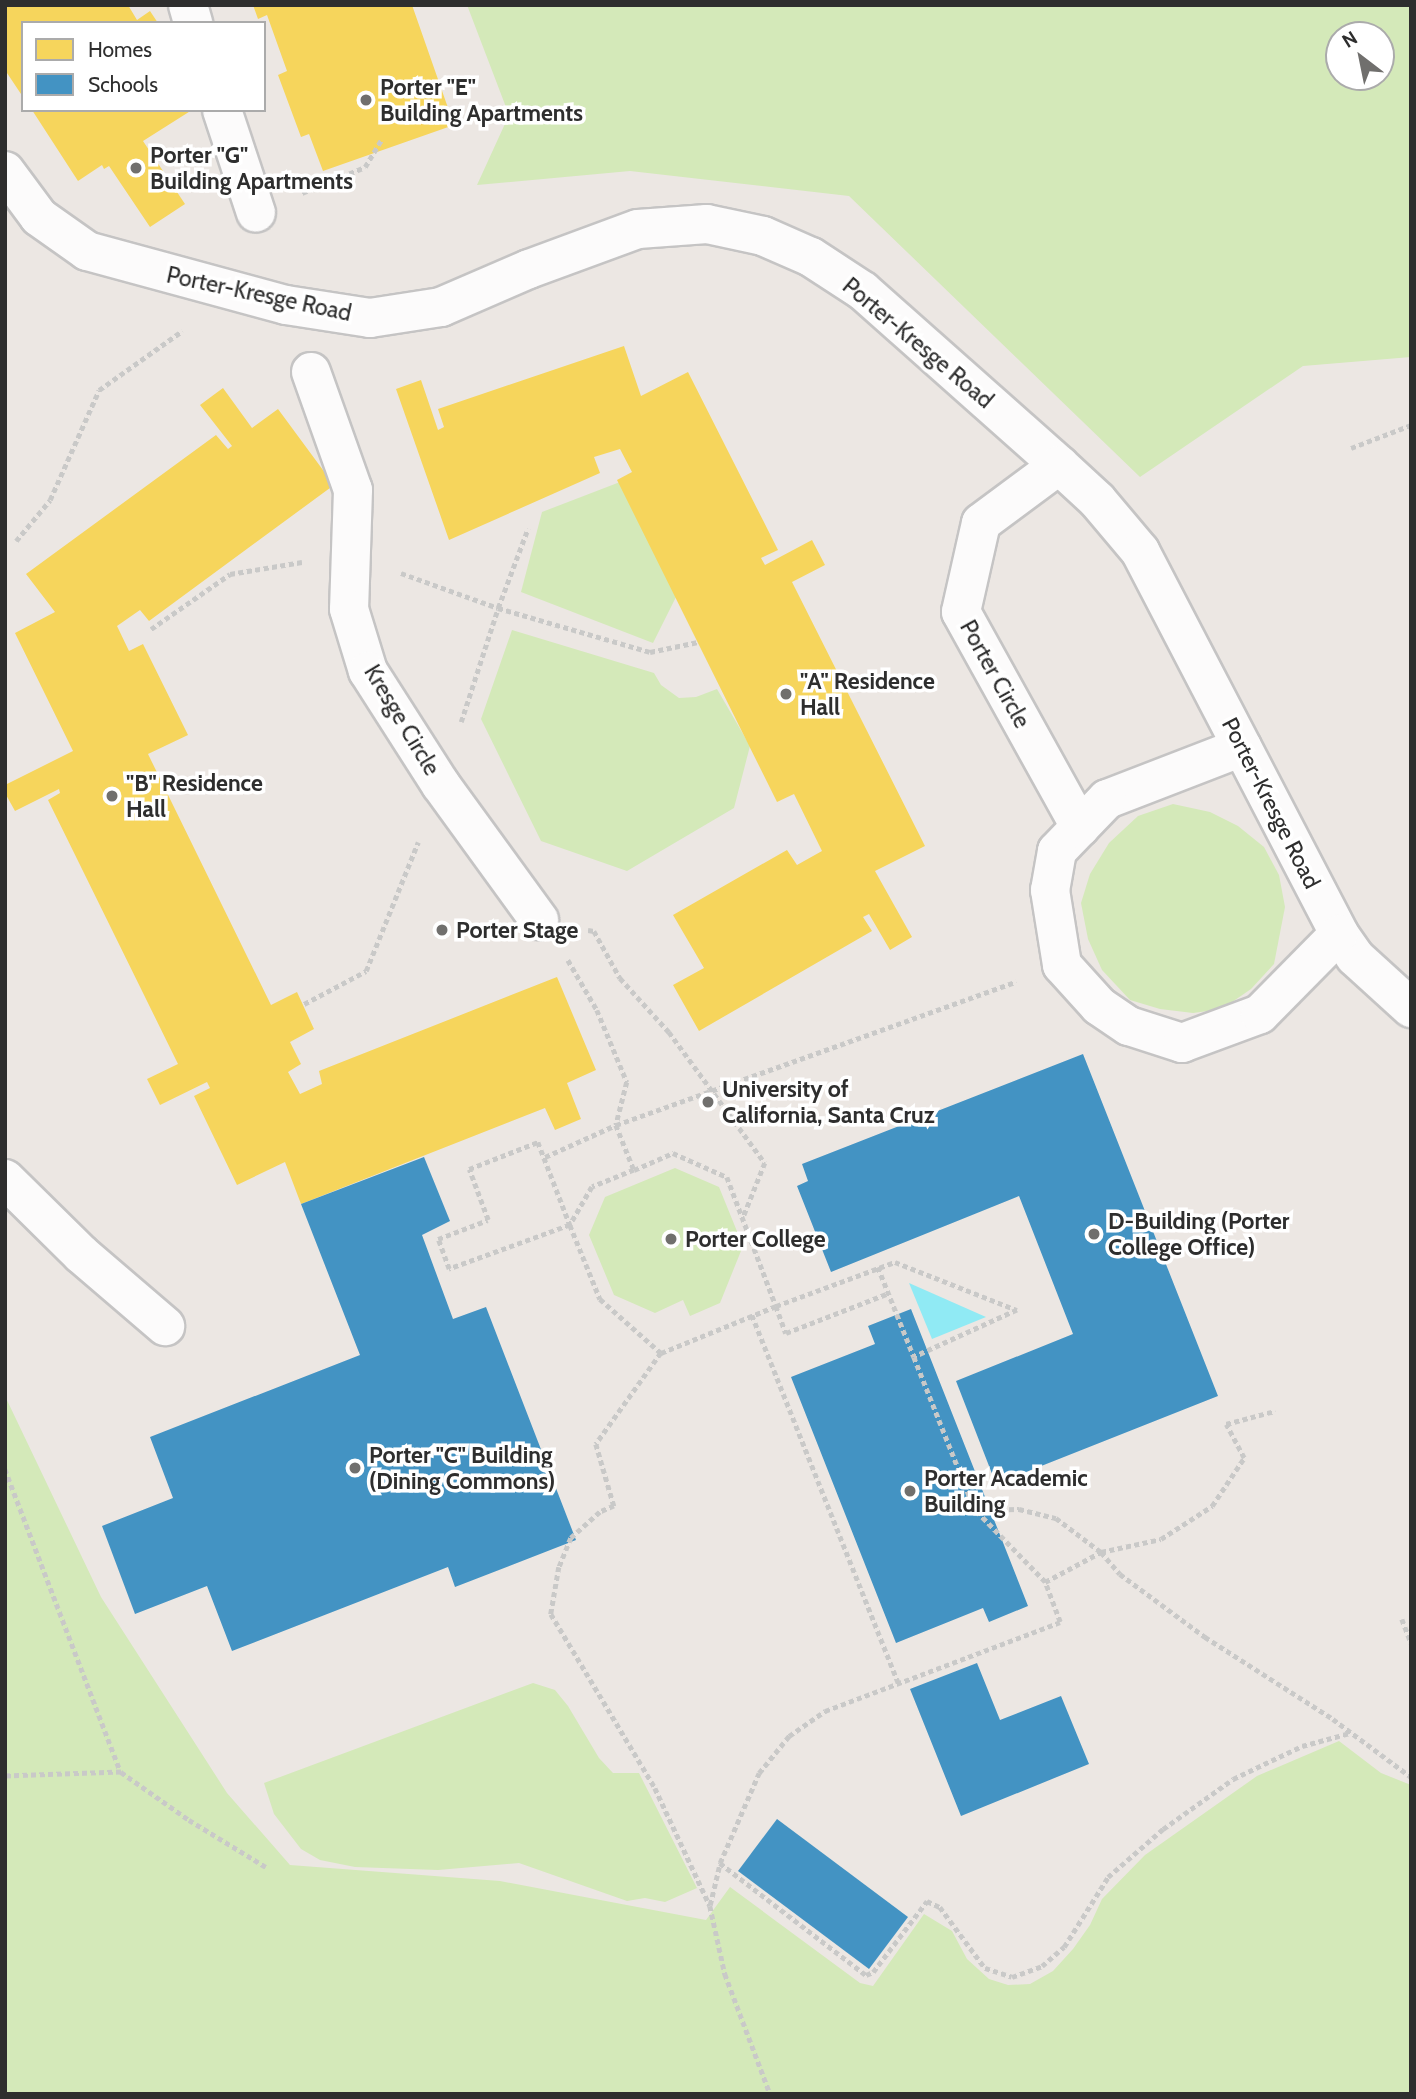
<!DOCTYPE html>
<html>
<head>
<meta charset="utf-8">
<style>
	body { margin:0 }
	#map { position:relative; width:1416px; height:2099px; overflow:hidden; background:#ece7e3; font-family:Cabin,sans-serif }
	div>[style] { position:absolute }
	[style*='--x'] { left:calc(var(--x)*1px); top:calc(var(--y)*1px); width:calc(var(--w)*1px); rotate:calc(var(--a)*1deg) }
	.green>* { inset:0; background:#d4e9b9 }
	.water>* { inset:0; background:#90eaf4 }
	.homes>* { inset:0; background:#f6d55c }
	.schools>* { inset:0; background:#4393c3 }
	.path>* { height:4.5px; margin-top:-2.25px; transform-origin:0; background:repeating-linear-gradient(90deg,#c9c9c8 0 5px,transparent 0 8.5px) }
	.roads { filter:drop-shadow(2px 0 #c5c4c4) drop-shadow(-2px 0 #c5c4c4) drop-shadow(0 2px #c5c4c4) drop-shadow(0 -2px #c5c4c4) }
	.minor>* { height:38px; margin:-19px; padding:0 19px; transform-origin:19px; border-radius:19px; background:#fcfbfb }
	.dots>* { width:19px; height:19px; translate:-50% -50%; box-sizing:border-box; border:4px solid #fff; border-radius:50% }
	span { translate:-50% -50%; white-space:nowrap; text-align:center; line-height:1.15; -webkit-text-stroke:7px #fff; paint-order:stroke }
	.poi-label { font-size:23px; color:#2e2e2e; font-weight:700 }
	.left { translate:0 -50%; text-align:left }
	.street-label { font-size:23px; color:#2e2e2e }
	.frame { position:absolute; inset:0; border:7px solid #2e2e2e; pointer-events:none }
	.legend { position:absolute; left:21px; top:21px; width:245px; height:91px; box-sizing:border-box; background:#fff; border:2px solid #ababab; margin:0; padding:9px 12px; list-style:none; font-size:21px; color:#2e2e2e }
	.legend li { display:flex; align-items:center; gap:14px; height:35px }
	.legend b { width:35px; border:2px solid #ababab }
	.north { position:absolute; left:1325px; top:21px; width:70px; height:70px; box-sizing:border-box; background:#fff; border:2px solid #ababab; border-radius:50%; rotate:328deg; font-size:19px; font-weight:700; line-height:28px; text-align:center; color:#2e2e2e }
	.north::after { content:''; display:block; margin:auto; width:24px; height:32px; background:#706f6d; clip-path:polygon(50% 0,100% 100%,50% 72%,0 100%) }
</style>
</head>
<body>
<div id="map">
	<div class="green">
		<i style="clip-path:polygon(evenodd,467px 5px,1411px 5px,1411px 357px,1303px 366px,1140px 477px,849px 196px,630px 171px,477px 185px,509px 115px,467px 5px,1381px 35px,1381px 77px,1339px 77px,1339px 35px,1381px 35px)"></i>
		<i style="clip-path:polygon(620px 482px,678px 593px,653px 643px,521px 592px,542px 512px)"></i>
		<i style="clip-path:polygon(512px 630px,654px 673px,661px 685px,679px 698px,696px 697px,717px 689px,750px 746px,734px 808px,627px 871px,541px 841px,481px 719px)"></i>
		<i style="clip-path:polygon(1173px 804px,1210px 812px,1238px 826px,1264px 847px,1279px 875px,1285px 907px,1274px 964px,1251px 989px,1222px 1009px,1193px 1013px,1160px 1009px,1130px 1000px,1102px 970px,1088px 939px,1081px 903px,1090px 874px,1109px 843px,1138px 816px)"></i>
		<i style="clip-path:polygon(675px 1168px,719px 1187px,743px 1246px,720px 1303px,690px 1316px,683px 1300px,655px 1313px,614px 1295px,589px 1235px,605px 1197px)"></i>
		<i style="clip-path:polygon(5px 1396px,101px 1597px,227px 1793px,290px 1865px,500px 1881px,706px 1920px,730px 1887px,860px 1983px,873px 1986px,924px 1914px,952px 1931px,967px 1959px,989px 1979px,1008px 1985px,1030px 1984px,1053px 1971px,1073px 1949px,1090px 1925px,1102px 1899px,1145px 1855px,1257px 1776px,1339px 1741px,1381px 1773px,1411px 1785px,1411px 2094px,5px 2094px)"></i>
		<i style="clip-path:polygon(533px 1683px,555px 1690px,568px 1706px,599px 1758px,613px 1773px,639px 1773px,697px 1888px,665px 1902px,645px 1898px,627px 1901px,519px 1863px,438px 1870px,355px 1867px,320px 1860px,301px 1849px,274px 1814px,264px 1783px)"></i>
	</div>
	<div class="water">
		<i style="clip-path:polygon(909px 1283px,986px 1317px,932px 1339px)"></i>
	</div>
	<div class="homes">
		<i style="clip-path:polygon(5px 5px,128px 5px,137px 20px,150px 11px,158px 23px,23px 23px,23px 97px,5px 70px)"></i>
		<i style="clip-path:polygon(253px 5px,412px 5px,454px 125px,323px 171px,309px 134px,301px 137px,278px 75px,287px 71px,267px 15px,258px 19px)"></i>
		<i style="clip-path:polygon(32px 110px,192px 110px,143px 141px,185px 204px,150px 227px,109px 166px,104px 169px,102px 165px,78px 181px)"></i>
		<i style="clip-path:polygon(624px 346px,641px 396px,688px 372px,778px 550px,761px 558px,765px 565px,812px 540px,825px 565px,792px 582px,925px 846px,875px 871px,912px 937px,890px 950px,869px 914px,863px 917px,872px 931px,699px 1031px,673px 985px,704px 968px,673px 915px,787px 850px,797px 865px,822px 851px,794px 794px,777px 802px,617px 480px,632px 472px,620px 449px,594px 457px,600px 473px,449px 540px,396px 389px,421px 380px,438px 430px,444px 427px,438px 409px)"></i>
		<i style="clip-path:polygon(223px 388px,252px 428px,278px 409px,334px 485px,149px 621px,140px 610px,117px 626px,129px 651px,143px 644px,188px 735px,148px 754px,271px 1005px,297px 992px,314px 1029px,290px 1042px,301px 1064px,288px 1072px,300px 1094px,322px 1084px,319px 1071px,557px 977px,596px 1070px,567px 1083px,581px 1119px,555px 1130px,545px 1108px,301px 1204px,285px 1162px,237px 1185px,194px 1096px,210px 1088px,207px 1082px,160px 1105px,147px 1079px,178px 1064px,48px 800px,60px 793px,59px 789px,15px 811px,5px 793px,5px 785px,73px 751px,15px 633px,55px 612px,26px 574px,216px 435px,228px 449px,232px 446px,200px 405px)"></i>
	</div>
	<div class="schools">
		<i style="clip-path:polygon(1083px 1054px,1218px 1396px,996px 1484px,956px 1381px,1073px 1334px,1019px 1196px,831px 1272px,797px 1186px,808px 1181px,802px 1164px)"></i>
		<i style="clip-path:polygon(424px 1157px,450px 1221px,422px 1235px,453px 1319px,486px 1307px,576px 1540px,455px 1587px,448px 1567px,232px 1651px,207px 1586px,135px 1614px,102px 1526px,173px 1498px,150px 1437px,360px 1355px,301px 1204px)"></i>
		<i style="clip-path:polygon(911px 1309px,1028px 1606px,989px 1622px,983px 1608px,896px 1643px,791px 1377px,875px 1344px,868px 1326px)"></i>
		<i style="clip-path:polygon(977px 1663px,1000px 1720px,1061px 1696px,1089px 1764px,961px 1816px,910px 1689px)"></i>
		<i style="clip-path:polygon(777px 1819px,908px 1917px,869px 1969px,738px 1871px)"></i>
	</div>
	<div class="path">
		<i style="--x:302;--y:193;--w:68;--a:-22.4"></i>
		<i style="--x:365;--y:167;--w:31;--a:-59"></i>
		<i style="--x:1351;--y:448;--w:64;--a:-21"></i>
		<i style="--x:16;--y:541;--w:53;--a:-50.3"></i>
		<i style="--x:50;--y:500;--w:120;--a:-66"></i>
		<i style="--x:99;--y:390;--w:102;--a:-35.4"></i>
		<i style="--x:401;--y:573;--w:103;--a:19.8"></i>
		<i style="--x:498;--y:608;--w:158;--a:16.1"></i>
		<i style="--x:650;--y:652;--w:49;--a:-11.8"></i>
		<i style="--x:151;--y:629;--w:96;--a:-34.8"></i>
		<i style="--x:230;--y:574;--w:73;--a:-9.5"></i>
		<i style="--x:461;--y:722;--w:120;--a:-72"></i>
		<i style="--x:498;--y:608;--w:85;--a:-69.4"></i>
		<i style="--x:588;--y:930;--w:6;--a:9"></i>
		<i style="--x:594;--y:931;--w:54;--a:61"></i>
		<i style="--x:620;--y:978;--w:73;--a:47.8"></i>
		<i style="--x:669;--y:1032;--w:162;--a:53.8"></i>
		<i style="--x:765;--y:1163;--w:59;--a:111.8"></i>
		<i style="--x:568;--y:960;--w:58;--a:59.9"></i>
		<i style="--x:597;--y:1010;--w:78;--a:67.4"></i>
		<i style="--x:627;--y:1082;--w:44;--a:104.3"></i>
		<i style="--x:616;--y:1125;--w:48;--a:68.2"></i>
		<i style="--x:634;--y:1170;--w:43;--a:-23.6"></i>
		<i style="--x:673;--y:1153;--w:59;--a:24"></i>
		<i style="--x:727;--y:1177;--w:138;--a:69.2"></i>
		<i style="--x:776;--y:1306;--w:127;--a:-20.3"></i>
		<i style="--x:895;--y:1262;--w:131;--a:21.5"></i>
		<i style="--x:1017;--y:1310;--w:113;--a:155.5"></i>
		<i style="--x:914;--y:1357;--w:165;--a:68.3"></i>
		<i style="--x:975;--y:1510;--w:44;--a:-1.3"></i>
		<i style="--x:1019;--y:1509;--w:38;--a:14"></i>
		<i style="--x:1056;--y:1518;--w:56;--a:37.1"></i>
		<i style="--x:1101;--y:1552;--w:29;--a:49"></i>
		<i style="--x:1120;--y:1574;--w:106;--a:36.5"></i>
		<i style="--x:1205;--y:1637;--w:152;--a:32.6"></i>
		<i style="--x:1333;--y:1719;--w:97;--a:36.6"></i>
		<i style="--x:304;--y:1004;--w:70;--a:-28"></i>
		<i style="--x:366;--y:971;--w:139;--a:-68"></i>
		<i style="--x:545;--y:1157;--w:78;--a:-24.3"></i>
		<i style="--x:616;--y:1125;--w:425;--a:-19.7"></i>
		<i style="--x:634;--y:1170;--w:45;--a:158"></i>
		<i style="--x:592;--y:1187;--w:44;--a:120.1"></i>
		<i style="--x:570;--y:1225;--w:129;--a:160"></i>
		<i style="--x:449;--y:1269;--w:32;--a:-110"></i>
		<i style="--x:438;--y:1239;--w:53;--a:-20.8"></i>
		<i style="--x:488;--y:1220;--w:54;--a:-110.4"></i>
		<i style="--x:469;--y:1169;--w:74;--a:-21.4"></i>
		<i style="--x:538;--y:1142;--w:89;--a:68.9"></i>
		<i style="--x:570;--y:1225;--w:80;--a:67.9"></i>
		<i style="--x:600;--y:1299;--w:81;--a:41.5"></i>
		<i style="--x:661;--y:1353;--w:124;--a:-22.2"></i>
		<i style="--x:776;--y:1306;--w:29;--a:70"></i>
		<i style="--x:786;--y:1333;--w:110;--a:-21.2"></i>
		<i style="--x:878;--y:1267;--w:97;--a:68.2"></i>
		<i style="--x:752;--y:1315;--w:398;--a:68.3"></i>
		<i style="--x:661;--y:1353;--w:112;--a:125.5"></i>
		<i style="--x:596;--y:1444;--w:65;--a:73.8"></i>
		<i style="--x:614;--y:1506;--w:15;--a:157"></i>
		<i style="--x:600;--y:1512;--w:39;--a:138"></i>
		<i style="--x:571;--y:1538;--w:31;--a:112"></i>
		<i style="--x:559;--y:1567;--w:48;--a:99.7"></i>
		<i style="--x:551;--y:1614;--w:203;--a:59.1"></i>
		<i style="--x:655;--y:1788;--w:130;--a:65"></i>
		<i style="--x:710;--y:1906;--w:70;--a:77.6"></i>
		<i style="--x:725;--y:1974;--w:128;--a:69.4"></i>
		<i style="--x:5;--y:1469;--w:324;--a:69.1"></i>
		<i style="--x:121;--y:1772;--w:116;--a:178"></i>
		<i style="--x:1045;--y:1582;--w:64;--a:-28.2"></i>
		<i style="--x:1101;--y:1552;--w:61;--a:-12.2"></i>
		<i style="--x:1161;--y:1539;--w:61;--a:-32.9"></i>
		<i style="--x:1212;--y:1506;--w:58;--a:-56.3"></i>
		<i style="--x:1244;--y:1458;--w:38;--a:-118"></i>
		<i style="--x:1226;--y:1424;--w:51;--a:-14.9"></i>
		<i style="--x:1402;--y:1619;--w:26;--a:69"></i>
		<i style="--x:121;--y:1772;--w:83;--a:35.2"></i>
		<i style="--x:189;--y:1820;--w:90;--a:31.4"></i>
		<i style="--x:720;--y:1863;--w:184;--a:37.5"></i>
		<i style="--x:866;--y:1975;--w:8;--a:-23"></i>
		<i style="--x:873;--y:1972;--w:89;--a:-52.7"></i>
		<i style="--x:927;--y:1901;--w:14;--a:25"></i>
		<i style="--x:940;--y:1907;--w:76;--a:53.6"></i>
		<i style="--x:985;--y:1968;--w:28;--a:18"></i>
		<i style="--x:1012;--y:1977;--w:32;--a:-20"></i>
		<i style="--x:1042;--y:1966;--w:29;--a:-41"></i>
		<i style="--x:1064;--y:1947;--w:83;--a:-57.8"></i>
		<i style="--x:1108;--y:1877;--w:73;--a:-41.1"></i>
		<i style="--x:1163;--y:1829;--w:86;--a:-35.5"></i>
		<i style="--x:1233;--y:1779;--w:76;--a:-25.6"></i>
		<i style="--x:1302;--y:1746;--w:50;--a:-15.2"></i>
		<i style="--x:710;--y:1905;--w:43;--a:-76.6"></i>
		<i style="--x:720;--y:1863;--w:98;--a:-66.6"></i>
		<i style="--x:759;--y:1773;--w:48;--a:-51"></i>
		<i style="--x:789;--y:1736;--w:44;--a:-34.8"></i>
		<i style="--x:825;--y:1711;--w:251;--a:-20.7"></i>
		<i style="--x:1060;--y:1622;--w:43;--a:-110.6"></i>
		<i style="--x:1045;--y:1582;--w:100;--a:-134.2"></i>
	</div>
	<div class="roads">
		<div class="minor">
			<i style="--x:188;--y:5;--w:19;--a:74"></i>
			<i style="--x:222;--y:110;--w:108;--a:71.7"></i>
			<i style="--x:5;--y:171;--w:57;--a:53.5"></i>
			<i style="--x:39;--y:217;--w:59;--a:35.3"></i>
			<i style="--x:87;--y:251;--w:206;--a:15.2"></i>
			<i style="--x:286;--y:305;--w:85;--a:8.8"></i>
			<i style="--x:370;--y:318;--w:72;--a:-8.8"></i>
			<i style="--x:441;--y:307;--w:96;--a:-23.4"></i>
			<i style="--x:529;--y:269;--w:116;--a:-20.2"></i>
			<i style="--x:638;--y:229;--w:69;--a:-4.1"></i>
			<i style="--x:707;--y:224;--w:57;--a:12.1"></i>
			<i style="--x:763;--y:236;--w:52;--a:23.6"></i>
			<i style="--x:811;--y:257;--w:62;--a:33.2"></i>
			<i style="--x:863;--y:291;--w:262;--a:41.6"></i>
			<i style="--x:1059;--y:465;--w:52;--a:42.6"></i>
			<i style="--x:1097;--y:500;--w:67;--a:49.9"></i>
			<i style="--x:1140;--y:551;--w:432;--a:62.5"></i>
			<i style="--x:1339;--y:934;--w:28;--a:55"></i>
			<i style="--x:1355;--y:957;--w:76;--a:42.3"></i>
			<i style="--x:311;--y:372;--w:125;--a:70.4"></i>
			<i style="--x:353;--y:490;--w:119;--a:91.9"></i>
			<i style="--x:349;--y:609;--w:65;--a:73"></i>
			<i style="--x:368;--y:671;--w:135;--a:57.4"></i>
			<i style="--x:441;--y:785;--w:167;--a:54"></i>
			<i style="--x:1059;--y:465;--w:97;--a:143.4"></i>
			<i style="--x:981;--y:523;--w:91;--a:102.7"></i>
			<i style="--x:961;--y:612;--w:246;--a:61"></i>
			<i style="--x:1242;--y:747;--w:145;--a:158.9"></i>
			<i style="--x:1107;--y:799;--w:72;--a:133.9"></i>
			<i style="--x:1057;--y:851;--w:40;--a:100"></i>
			<i style="--x:1050;--y:890;--w:76;--a:80.9"></i>
			<i style="--x:1062;--y:965;--w:55;--a:47.9"></i>
			<i style="--x:1099;--y:1006;--w:36;--a:34"></i>
			<i style="--x:1129;--y:1026;--w:56;--a:17.8"></i>
			<i style="--x:1182;--y:1043;--w:83;--a:-20.4"></i>
			<i style="--x:1260;--y:1014;--w:112;--a:-45.4"></i>
			<i style="--x:5;--y:1179;--w:107;--a:44.6"></i>
			<i style="--x:81;--y:1254;--w:111;--a:40.6"></i>
		</div>
	</div>
	<div class="dots">
		<i style="left:366px;top:100px;background:#706f6d"></i>
		<i style="left:136px;top:168px;background:#706f6d"></i>
		<i style="left:786px;top:694px;background:#706f6d"></i>
		<i style="left:112px;top:796px;background:#706f6d"></i>
		<i style="left:442px;top:930px;background:#706f6d"></i>
		<i style="left:708px;top:1102px;background:#706f6d"></i>
		<i style="left:1094px;top:1234px;background:#706f6d"></i>
		<i style="left:671px;top:1239px;background:#706f6d"></i>
		<i style="left:355px;top:1468px;background:#706f6d"></i>
		<i style="left:910px;top:1491px;background:#706f6d"></i>
	</div>
	<div class="poi-label">
		<span class="left" style="left:380px;top:100px">Porter "E"<br>Building Apartments</span>
		<span class="left" style="left:150px;top:168px">Porter "G"<br>Building Apartments</span>
		<span class="left" style="left:800px;top:694px">"A" Residence<br>Hall</span>
		<span class="left" style="left:126px;top:796px">"B" Residence<br>Hall</span>
		<span class="left" style="left:456px;top:930px">Porter Stage</span>
		<span class="left" style="left:722px;top:1102px">University of<br>California, Santa Cruz</span>
		<span class="left" style="left:1108px;top:1234px">D-Building (Porter<br>College Office)</span>
		<span class="left" style="left:685px;top:1239px">Porter College</span>
		<span class="left" style="left:369px;top:1468px">Porter "C" Building<br>(Dining Commons)</span>
		<span class="left" style="left:924px;top:1491px">Porter Academic<br>Building</span>
	</div>
	<div class="street-label">
		<span style="left:259px;top:294px;rotate:12deg">Porter-Kresge Road</span>
		<span style="left:918px;top:343px;rotate:40deg">Porter-Kresge Road</span>
		<span style="left:995px;top:674px;rotate:61deg">Porter Circle</span>
		<span style="left:402px;top:720px;rotate:59deg">Kresge Circle</span>
		<span style="left:1271px;top:803px;rotate:63deg">Porter-Kresge Road</span>
	</div>
	<div class="frame"></div>
	<ul class="legend">
	<li><b style="height:19px;background:#f6d55c"></b>Homes</li>
	<li><b style="height:19px;background:#4393c3"></b>Schools</li>
	</ul>
	<div class="north">N</div>
</div>
</body>
</html>
